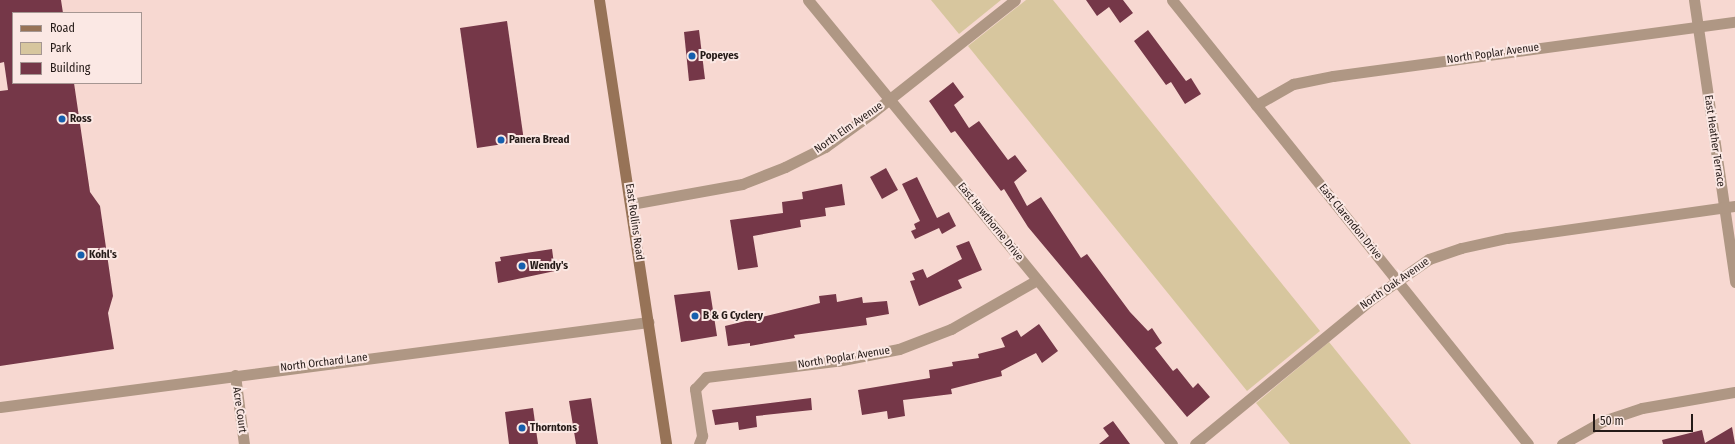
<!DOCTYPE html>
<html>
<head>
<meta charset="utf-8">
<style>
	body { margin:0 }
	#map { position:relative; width:1735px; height:444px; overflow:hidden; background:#f7d8d1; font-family:"Fira Sans Condensed",sans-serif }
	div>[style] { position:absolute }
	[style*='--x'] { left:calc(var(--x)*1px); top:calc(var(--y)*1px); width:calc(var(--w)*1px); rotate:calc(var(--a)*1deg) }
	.green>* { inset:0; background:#d7c69e }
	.building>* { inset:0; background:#753748 }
	.minor>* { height:11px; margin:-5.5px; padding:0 5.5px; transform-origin:5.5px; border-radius:5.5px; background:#af9784 }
	.tertiary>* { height:11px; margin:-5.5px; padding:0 5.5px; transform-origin:5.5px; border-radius:5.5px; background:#af9784 }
	.secondary>* { height:11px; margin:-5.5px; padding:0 5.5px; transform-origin:5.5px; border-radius:5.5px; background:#977357 }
	.dots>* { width:11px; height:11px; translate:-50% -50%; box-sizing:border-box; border:2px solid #fbe8e4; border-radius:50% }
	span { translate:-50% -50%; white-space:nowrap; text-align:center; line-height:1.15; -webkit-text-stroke:4px #fbe8e4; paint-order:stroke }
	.street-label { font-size:11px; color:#241a17 }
	.poi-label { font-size:11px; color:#241a17; font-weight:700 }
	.left { translate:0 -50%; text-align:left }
	.legend { position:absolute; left:12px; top:12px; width:130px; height:72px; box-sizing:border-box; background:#fbe8e4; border:1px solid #a59692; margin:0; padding:5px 7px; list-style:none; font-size:12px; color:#241a17 }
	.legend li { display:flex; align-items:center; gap:8px; height:20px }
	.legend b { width:20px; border:1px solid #a59692 }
	.scale { position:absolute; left:1593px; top:414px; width:100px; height:18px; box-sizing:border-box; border:2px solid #241a17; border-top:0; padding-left:5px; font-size:12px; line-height:14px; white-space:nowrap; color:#241a17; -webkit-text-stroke:3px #fbe8e4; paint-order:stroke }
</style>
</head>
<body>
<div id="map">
	<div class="green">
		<i style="clip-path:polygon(931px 0,1001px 0,959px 34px)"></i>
		<i style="clip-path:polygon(1026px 0,1053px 0,1320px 331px,1247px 391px,968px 46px)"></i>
		<i style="clip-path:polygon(1329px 342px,1400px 430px,1411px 444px,1290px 444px,1256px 403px)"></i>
	</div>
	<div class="building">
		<i style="clip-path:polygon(0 0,61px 0,63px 13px,13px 13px,13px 83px,8px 83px,74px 83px,90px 192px,100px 206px,113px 296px,108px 313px,114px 349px,0 366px,0 91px,8px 90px,4px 62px,0 63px)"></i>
		<i style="clip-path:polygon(1086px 0,1123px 0,1133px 13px,1120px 23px,1109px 7px,1097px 16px)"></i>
		<i style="clip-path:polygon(507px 21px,524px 141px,477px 148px,460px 28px)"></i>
		<i style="clip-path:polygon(699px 30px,705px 79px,689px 81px,684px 32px)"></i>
		<i style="clip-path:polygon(1148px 30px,1186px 81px,1191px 78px,1201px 94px,1185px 104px,1171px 82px,1166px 85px,1134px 41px)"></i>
		<i style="clip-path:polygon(953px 82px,964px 97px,954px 105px,969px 128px,979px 121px,1008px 160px,1015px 155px,1027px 171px,1014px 182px,1027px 206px,1041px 197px,1081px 258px,1087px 254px,1130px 312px,1148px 331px,1152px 328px,1162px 343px,1155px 348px,1173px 371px,1177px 368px,1193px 388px,1198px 383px,1210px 397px,1187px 417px,1028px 227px,1004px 189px,1001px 191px,955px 131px,951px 133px,929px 101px)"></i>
		<i style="clip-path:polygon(886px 168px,898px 190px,882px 199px,870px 177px)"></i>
		<i style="clip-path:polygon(917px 177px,937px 218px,949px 212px,956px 226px,942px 234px,939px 228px,915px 239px,911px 231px,916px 229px,914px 224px,920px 221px,902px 184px)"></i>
		<i style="clip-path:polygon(842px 184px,845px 205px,825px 208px,826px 216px,800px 220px,801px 227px,753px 236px,758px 267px,738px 270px,730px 220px,783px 213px,782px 202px,803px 199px,802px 192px)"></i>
		<i style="clip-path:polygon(969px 241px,982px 270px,958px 280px,962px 288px,919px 306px,910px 281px,915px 280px,912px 273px,923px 269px,927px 278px,962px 259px,956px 246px)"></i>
		<i style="clip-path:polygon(552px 249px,555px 271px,498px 283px,495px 262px,501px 261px,500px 257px)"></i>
		<i style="clip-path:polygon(710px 291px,717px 336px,681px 342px,674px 295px)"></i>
		<i style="clip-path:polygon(836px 294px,837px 302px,862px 297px,863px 303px,887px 301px,889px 314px,866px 318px,867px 325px,794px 335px,795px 338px,750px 346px,750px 343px,728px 346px,725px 326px,820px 303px,819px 296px)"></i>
		<i style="clip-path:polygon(1039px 324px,1058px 351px,1042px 363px,1036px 353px,1001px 371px,1002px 376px,951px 389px,952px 394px,903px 400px,905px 416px,888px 419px,887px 411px,862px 415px,858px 390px,930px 378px,929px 370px,953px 366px,952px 362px,979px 358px,978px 354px,1005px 347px,1001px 338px,1017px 330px,1021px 337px)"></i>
		<i style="clip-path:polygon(591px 398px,598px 444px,576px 444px,569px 401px)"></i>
		<i style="clip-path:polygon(811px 398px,812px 410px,756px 416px,757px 427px,739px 430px,738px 422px,715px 425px,712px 410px)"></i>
		<i style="clip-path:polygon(533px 408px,538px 444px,509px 444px,505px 412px)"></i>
		<i style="clip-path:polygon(1113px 421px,1130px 444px,1099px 444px,1109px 436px,1103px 428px)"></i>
		<i style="clip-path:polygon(1732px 427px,1735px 444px,1663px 444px,1662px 440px,1702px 430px,1705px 443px)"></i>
	</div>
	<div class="minor">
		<i style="--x:808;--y:0;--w:574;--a:50.65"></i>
		<i style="--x:1172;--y:0;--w:569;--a:51.28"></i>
		<i style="--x:1694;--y:0;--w:285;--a:81.7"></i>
		<i style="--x:1256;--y:105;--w:43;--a:-29.6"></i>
		<i style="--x:1293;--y:84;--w:41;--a:-11.3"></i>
		<i style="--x:1333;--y:76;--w:406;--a:-7.7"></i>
		<i style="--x:631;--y:204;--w:113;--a:-10.2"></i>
		<i style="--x:742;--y:184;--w:46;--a:-21.6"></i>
		<i style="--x:785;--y:167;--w:45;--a:-26.6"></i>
		<i style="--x:825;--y:147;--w:58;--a:-35.9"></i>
		<i style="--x:872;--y:113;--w:182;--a:-38.3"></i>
		<i style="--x:235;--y:375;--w:70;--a:82.6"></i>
		<i style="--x:699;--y:444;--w:9;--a:-69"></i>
		<i style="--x:702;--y:436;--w:48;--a:-98.5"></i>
		<i style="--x:695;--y:389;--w:16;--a:-47"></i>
		<i style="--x:706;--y:377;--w:132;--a:-7"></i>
		<i style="--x:837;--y:361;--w:63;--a:-11"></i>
		<i style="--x:899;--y:349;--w:56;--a:-21"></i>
		<i style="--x:951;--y:329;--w:99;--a:-29.7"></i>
		<i style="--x:1195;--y:444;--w:225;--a:-39.4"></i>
		<i style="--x:1369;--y:301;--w:73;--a:-35"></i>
		<i style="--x:1429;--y:259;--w:34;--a:-19"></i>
		<i style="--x:1461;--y:248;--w:47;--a:-12.3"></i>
		<i style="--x:1507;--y:238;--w:230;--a:-8"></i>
		<i style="--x:1562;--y:444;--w:47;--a:-29.3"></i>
		<i style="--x:1603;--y:421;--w:41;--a:-18.4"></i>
		<i style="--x:1642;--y:408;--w:94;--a:-9.8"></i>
	</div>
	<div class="tertiary">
		<i style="--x:0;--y:407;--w:654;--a:-7.47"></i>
	</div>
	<div class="secondary">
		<i style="--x:599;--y:0;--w:449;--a:81.4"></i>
	</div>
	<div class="dots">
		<i style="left:692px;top:56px;background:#165fae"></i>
		<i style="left:62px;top:119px;background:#165fae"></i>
		<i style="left:501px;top:140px;background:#165fae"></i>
		<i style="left:81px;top:255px;background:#165fae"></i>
		<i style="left:522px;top:266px;background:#165fae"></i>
		<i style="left:695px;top:316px;background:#165fae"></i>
		<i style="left:522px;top:428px;background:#165fae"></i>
	</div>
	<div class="street-label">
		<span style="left:1493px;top:54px;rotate:-8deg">North Poplar Avenue</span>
		<span style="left:849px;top:128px;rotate:-35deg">North Elm Avenue</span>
		<span style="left:1714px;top:141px;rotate:82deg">East Heather Terrace</span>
		<span style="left:634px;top:222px;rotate:82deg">East Rollins Road</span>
		<span style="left:990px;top:222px;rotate:51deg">East Hawthorne Drive</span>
		<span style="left:1350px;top:222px;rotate:51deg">East Clarendon Drive</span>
		<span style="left:1395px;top:284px;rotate:-35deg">North Oak Avenue</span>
		<span style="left:844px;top:358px;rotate:-9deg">North Poplar Avenue</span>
		<span style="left:324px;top:363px;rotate:-7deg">North Orchard Lane</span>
		<span style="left:239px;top:410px;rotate:82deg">Acre Court</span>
	</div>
	<div class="poi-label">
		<span class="left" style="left:700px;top:56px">Popeyes</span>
		<span class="left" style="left:70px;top:119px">Ross</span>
		<span class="left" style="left:509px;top:140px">Panera Bread</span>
		<span class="left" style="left:89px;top:255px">Kohl's</span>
		<span class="left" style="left:530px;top:266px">Wendy's</span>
		<span class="left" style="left:703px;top:316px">B &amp; G Cyclery</span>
		<span class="left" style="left:530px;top:428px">Thorntons</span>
	</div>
	<ul class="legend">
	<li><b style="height:5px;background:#977357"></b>Road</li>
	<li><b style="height:11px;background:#d7c69e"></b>Park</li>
	<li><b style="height:11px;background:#753748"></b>Building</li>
	</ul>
	<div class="scale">50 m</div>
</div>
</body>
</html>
